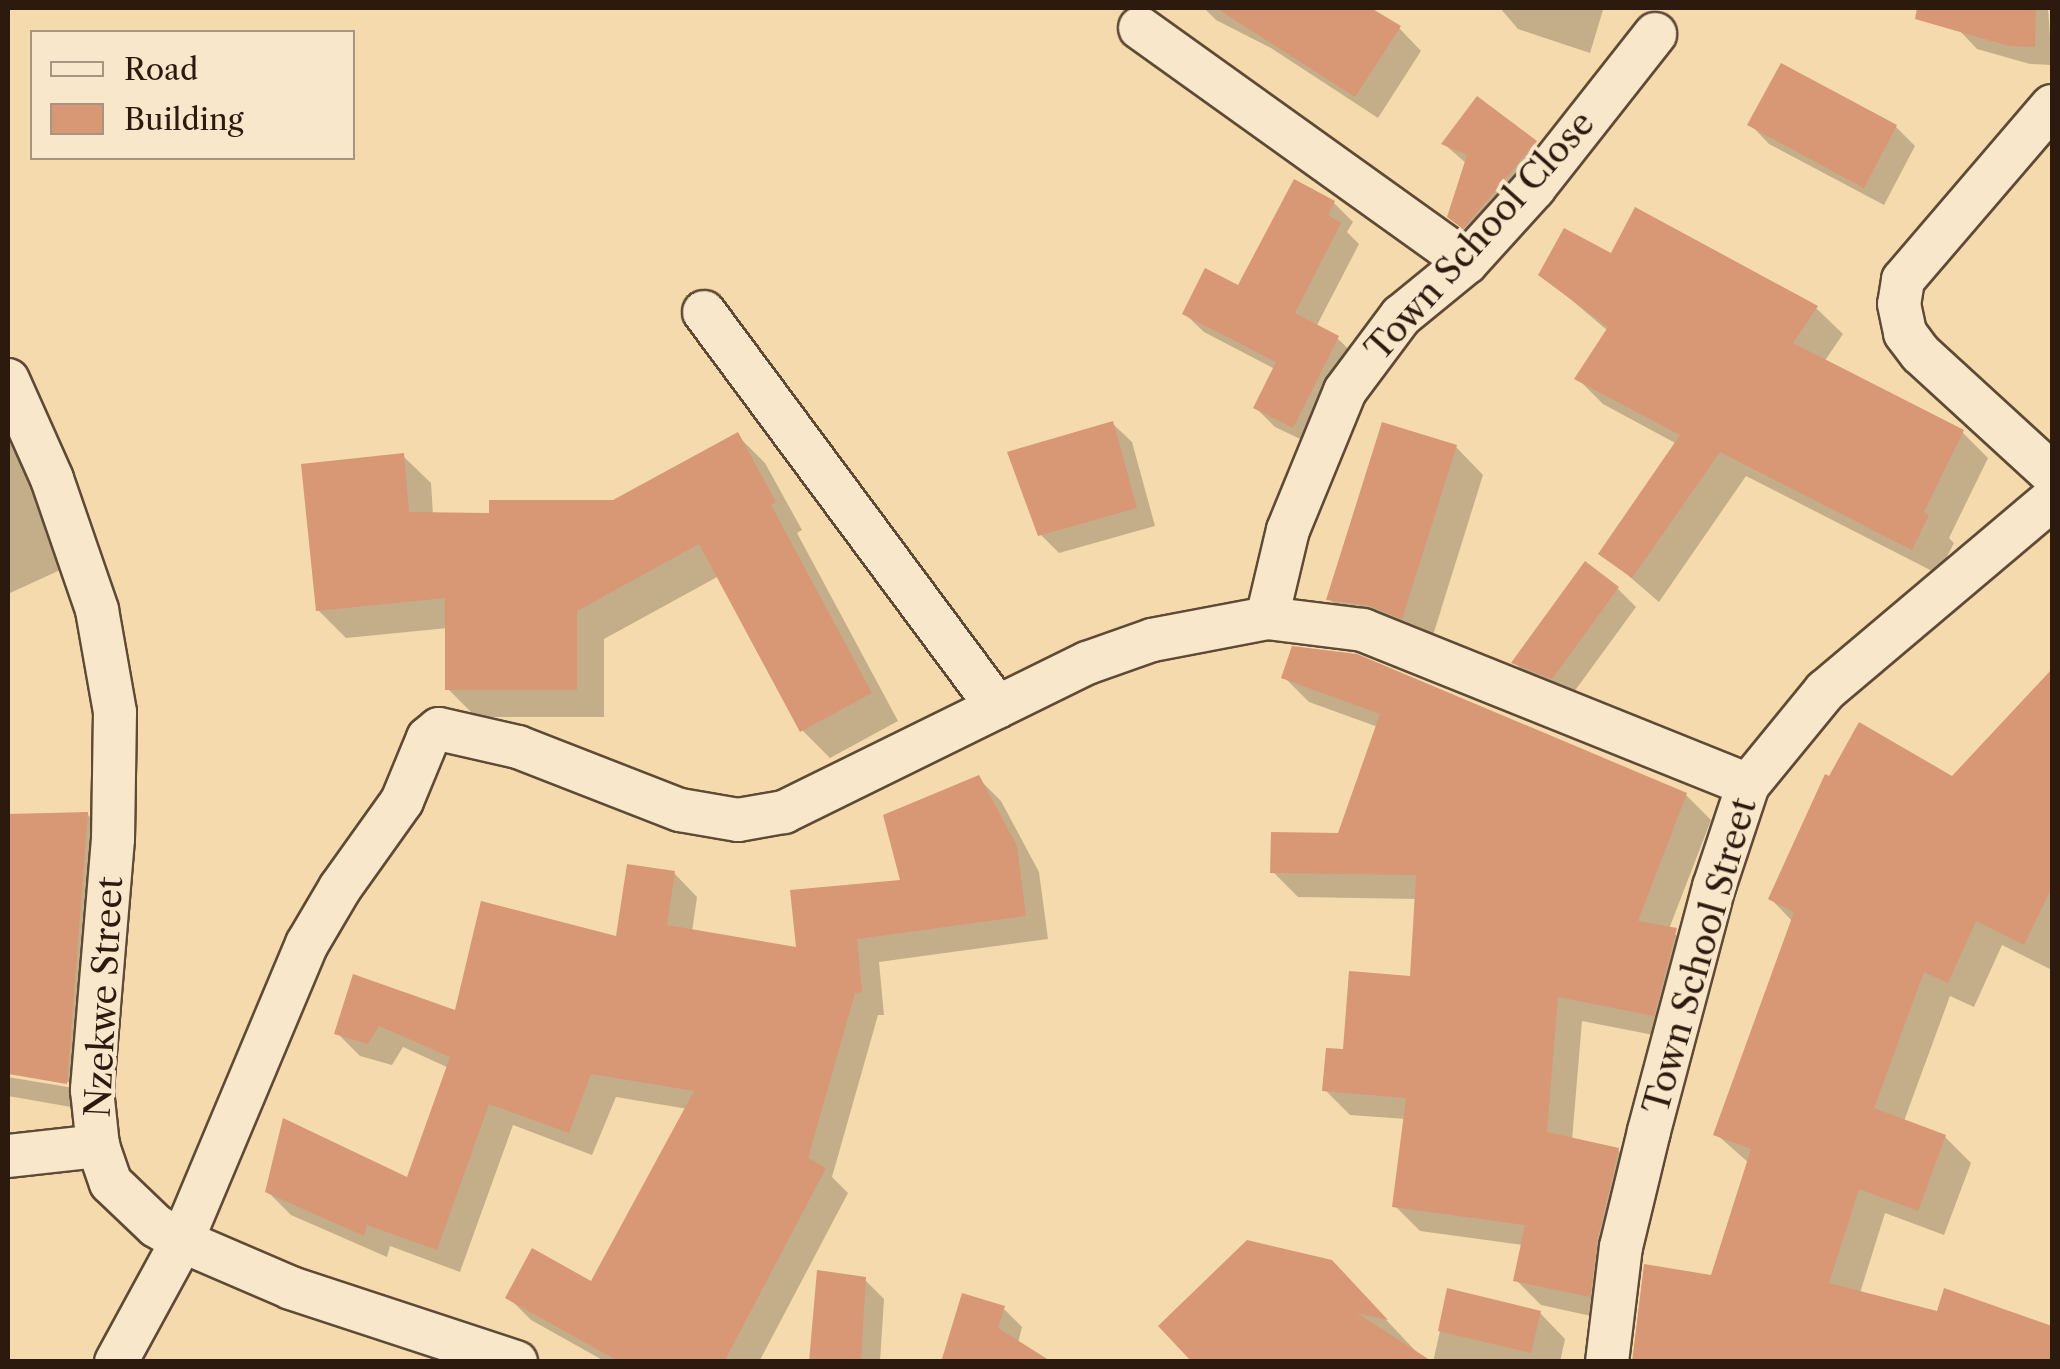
<!DOCTYPE html>
<html>
<head>
<meta charset="utf-8">
<style>
	body { margin:0 }
	#map { position:relative; width:2060px; height:1369px; overflow:hidden; background:#f5daad; font-family:"Libre Caslon Text",serif }
	div>[style] { position:absolute }
	[style*='--x'] { left:calc(var(--x)*1px); top:calc(var(--y)*1px); width:calc(var(--w)*1px); rotate:calc(var(--a)*1deg) }
	.shadow>* { inset:0; background:#0003 }
	.building>* { inset:0; background:#d89775 }
	.roads { filter:drop-shadow(2px 0 #5f4a36) drop-shadow(-2px 0 #5f4a36) drop-shadow(0 2px #5f4a36) drop-shadow(0 -2px #5f4a36) }
	.minor>* { height:42px; margin:-21px; padding:0 21px; transform-origin:21px; border-radius:21px; background:#f8e7ca }
	span { translate:-50% -50%; white-space:nowrap; text-align:center; line-height:1.15; -webkit-text-stroke:8px #f8e7ca; paint-order:stroke }
	.street-label { font-size:35px; color:#2d1a0f }
	.frame { position:absolute; inset:0; border:10px solid #2d1a0f; pointer-events:none }
	.legend { position:absolute; left:30px; top:30px; width:325px; height:130px; box-sizing:border-box; background:#f8e7ca; border:2px solid #a7957f; margin:0; padding:12px 18px; list-style:none; font-size:30px; color:#2d1a0f }
	.legend li { display:flex; align-items:center; gap:20px; height:50px }
	.legend b { width:50px; border:2px solid #a7957f }
</style>
</head>
<body>
<div id="map">
	<div class="shadow">
		<i style="clip-path:polygon(1204px 8px,1367px 8px,1399px 28px,1421px 51px,1378px 118px,1271px 48px,1216px 20px)"></i>
		<i style="clip-path:polygon(1500px 8px,1601px 8px,1603px 10px,1590px 53px,1518px 29px)"></i>
		<i style="clip-path:polygon(1950px 8px,2048px 8px,2052px 65px,2030px 64px,1977px 49px,1958px 29px)"></i>
		<i style="clip-path:polygon(1782px 66px,1896px 127px,1915px 146px,1884px 205px,1769px 144px,1751px 125px)"></i>
		<i style="clip-path:polygon(1478px 100px,1554px 162px,1469px 236px,1450px 216px,1467px 164px,1444px 144px)"></i>
		<i style="clip-path:polygon(1334px 203px,1353px 222px,1347px 232px,1359px 244px,1316px 327px,1337px 338px,1356px 356px,1313px 445px,1275px 427px,1256px 408px,1275px 369px,1204px 332px,1185px 314px,1239px 288px)"></i>
		<i style="clip-path:polygon(1636px 210px,1817px 309px,1843px 334px,1824px 362px,1962px 432px,1988px 458px,1949px 538px,1954px 543px,1938px 574px,1746px 476px,1659px 602px,1602px 553px,1677px 444px,1603px 404px,1577px 378px,1608px 331px,1542px 275px,1612px 257px)"></i>
		<i style="clip-path:polygon(1113px 424px,1132px 442px,1155px 526px,1059px 553px,1040px 534px)"></i>
		<i style="clip-path:polygon(737px 435px,765px 463px,802px 530px,797px 533px,898px 721px,830px 758px,802px 730px,719px 576px,604px 639px,604px 717px,476px 717px,448px 689px,448px 628px,346px 638px,318px 610px,403px 456px,431px 483px,433px 515px,491px 516px,614px 502px)"></i>
		<i style="clip-path:polygon(8px 437px,69px 566px,10px 593px,8px 590px)"></i>
		<i style="clip-path:polygon(1456px 447px,1483px 475px,1430px 645px,1356px 627px,1329px 599px)"></i>
		<i style="clip-path:polygon(1618px 589px,1636px 607px,1571px 696px,1533px 681px,1514px 662px)"></i>
		<i style="clip-path:polygon(1284px 677px,1686px 795px,1711px 820px,1669px 929px,1701px 956px,1679px 1040px,1582px 1021px,1572px 1140px,1618px 1150px,1643px 1175px,1614px 1321px,1541px 1305px,1516px 1280px,1523px 1245px,1420px 1231px,1395px 1206px,1406px 1119px,1350px 1115px,1325px 1090px,1413px 978px,1417px 899px,1298px 897px,1273px 872px,1340px 836px,1378px 727px,1309px 702px)"></i>
		<i style="clip-path:polygon(2041px 684px,2052px 695px,2052px 965px,2050px 969px,2002px 945px,1974px 1007px,1950px 996px,1904px 1121px,1945px 1137px,1971px 1163px,1944px 1235px,1885px 1213px,1860px 1293px,1938px 1314px,1946px 1291px,2052px 1329px,2052px 1362px,1635px 1361px,1712px 1277px,1749px 1163px,1716px 1134px,1793px 922px,1771px 899px,1953px 779px)"></i>
		<i style="clip-path:polygon(978px 778px,1001px 801px,1039px 872px,1048px 939px,879px 962px,884px 1015px,878px 1015px,832px 1177px,848px 1193px,759px 1362px,606px 1362px,531px 1320px,508px 1297px,592px 1284px,688px 1109px,616px 1097px,592px 1155px,513px 1125px,460px 1272px,390px 1246px,387px 1257px,291px 1215px,267px 1191px,408px 1181px,449px 1068px,403px 1047px,392px 1065px,360px 1056px,337px 1033px,457px 1013px,618px 939px,674px 873px,697px 897px,692px 932px,799px 950px,903px 882px)"></i>
		<i style="clip-path:polygon(87px 814px,115px 842px,94px 1111px,8px 1096px,8px 1077px,79px 1089px,80px 1084px,8px 1072px,8px 816px)"></i>
		<i style="clip-path:polygon(865px 1280px,884px 1299px,880px 1362px,812px 1362px)"></i>
		<i style="clip-path:polygon(1357px 1289px,1426px 1362px,1196px 1362px)"></i>
		<i style="clip-path:polygon(1449px 1291px,1540px 1313px,1565px 1339px,1560px 1362px,1433px 1362px)"></i>
		<i style="clip-path:polygon(1003px 1308px,1022px 1327px,1018px 1343px,944px 1362px)"></i>
	</div>
	<div class="building">
		<i style="clip-path:polygon(1216px 8px,1371px 8px,1401px 26px,1355px 97px)"></i>
		<i style="clip-path:polygon(1917px 8px,2036px 8px,2035px 47px,2009px 46px,1915px 19px)"></i>
		<i style="clip-path:polygon(1781px 63px,1897px 125px,1864px 188px,1747px 125px)"></i>
		<i style="clip-path:polygon(1477px 96px,1537px 141px,1463px 229px,1447px 217px,1467px 155px,1441px 144px)"></i>
		<i style="clip-path:polygon(1294px 179px,1335px 201px,1328px 215px,1341px 223px,1295px 313px,1339px 336px,1293px 428px,1253px 408px,1276px 362px,1182px 314px,1205px 268px,1238px 285px)"></i>
		<i style="clip-path:polygon(1635px 207px,1818px 306px,1793px 343px,1964px 430px,1924px 512px,1929px 515px,1912px 550px,1720px 452px,1632px 578px,1598px 554px,1680px 435px,1574px 379px,1608px 327px,1538px 275px,1564px 228px,1611px 253px)"></i>
		<i style="clip-path:polygon(1113px 421px,1137px 508px,1038px 536px,1007px 452px)"></i>
		<i style="clip-path:polygon(1382px 422px,1457px 445px,1402px 619px,1367px 605px,1326px 600px)"></i>
		<i style="clip-path:polygon(738px 432px,776px 502px,771px 505px,872px 693px,800px 732px,699px 544px,577px 611px,577px 690px,445px 690px,445px 598px,316px 611px,301px 464px,404px 453px,409px 512px,489px 513px,489px 500px,613px 500px)"></i>
		<i style="clip-path:polygon(1585px 561px,1619px 587px,1552px 679px,1511px 663px)"></i>
		<i style="clip-path:polygon(1292px 646px,1357px 654px,1687px 793px,1638px 921px,1677px 928px,1654px 1016px,1558px 997px,1547px 1132px,1619px 1148px,1597px 1241px,1590px 1297px,1513px 1281px,1525px 1225px,1392px 1207px,1406px 1098px,1322px 1091px,1326px 1048px,1343px 1049px,1349px 971px,1410px 976px,1416px 875px,1270px 873px,1271px 832px,1338px 833px,1380px 714px,1281px 678px)"></i>
		<i style="clip-path:polygon(2052px 669px,2052px 887px,2024px 945px,1976px 921px,1948px 983px,1924px 972px,1874px 1108px,1946px 1135px,1918px 1211px,1859px 1189px,1829px 1283px,1937px 1311px,1944px 1288px,2052px 1326px,2052px 1362px,1632px 1362px,1644px 1264px,1711px 1275px,1751px 1149px,1713px 1135px,1794px 912px,1768px 899px,1825px 774px,1829px 776px,1859px 722px,1952px 776px)"></i>
		<i style="clip-path:polygon(979px 775px,1017px 846px,1026px 916px,857px 939px,862px 992px,855px 993px,808px 1158px,826px 1168px,724px 1362px,620px 1362px,505px 1298px,532px 1248px,591px 1281px,694px 1091px,591px 1074px,569px 1133px,489px 1104px,437px 1250px,367px 1225px,364px 1236px,265px 1192px,283px 1118px,407px 1177px,450px 1057px,379px 1026px,368px 1044px,334px 1034px,353px 974px,455px 1010px,481px 901px,616px 936px,627px 864px,675px 871px,667px 925px,796px 947px,790px 890px,900px 880px,883px 815px)"></i>
		<i style="clip-path:polygon(88px 812px,67px 1084px,8px 1074px,8px 814px)"></i>
		<i style="clip-path:polygon(1247px 1240px,1332px 1260px,1388px 1320px,1357px 1313px,1433px 1362px,1192px 1362px,1158px 1326px)"></i>
		<i style="clip-path:polygon(817px 1270px,866px 1277px,861px 1362px,809px 1362px)"></i>
		<i style="clip-path:polygon(1447px 1288px,1541px 1311px,1531px 1353px,1438px 1331px)"></i>
		<i style="clip-path:polygon(962px 1293px,1005px 1306px,998px 1328px,1052px 1362px,941px 1362px)"></i>
	</div>
	<div class="roads">
		<div class="minor">
			<i style="--x:1140;--y:28;--w:402;--a:35.6"></i>
			<i style="--x:2052;--y:106;--w:229;--a:130.6"></i>
			<i style="--x:1903;--y:280;--w:24;--a:99"></i>
			<i style="--x:1899;--y:304;--w:30;--a:78"></i>
			<i style="--x:1905;--y:333;--w:26;--a:53"></i>
			<i style="--x:1921;--y:354;--w:178;--a:42.5"></i>
			<i style="--x:704;--y:312;--w:492;--a:53.4"></i>
			<i style="--x:8;--y:380;--w:108;--a:66"></i>
			<i style="--x:52;--y:479;--w:139;--a:71"></i>
			<i style="--x:97;--y:610;--w:104;--a:80"></i>
			<i style="--x:115;--y:712;--w:127;--a:90.9"></i>
			<i style="--x:113;--y:839;--w:252;--a:94.8"></i>
			<i style="--x:92;--y:1090;--w:56;--a:83.9"></i>
			<i style="--x:98;--y:1146;--w:39;--a:71"></i>
			<i style="--x:111;--y:1183;--w:62;--a:43.7"></i>
			<i style="--x:156;--y:1226;--w:30;--a:30"></i>
			<i style="--x:182;--y:1241;--w:119;--a:23.3"></i>
			<i style="--x:291;--y:1288;--w:237;--a:18.2"></i>
			<i style="--x:1267;--y:618;--w:90;--a:-76.6"></i>
			<i style="--x:1288;--y:530;--w:150;--a:-67.7"></i>
			<i style="--x:1345;--y:391;--w:94;--a:-53.3"></i>
			<i style="--x:1401;--y:316;--w:85;--a:-39.3"></i>
			<i style="--x:1467;--y:262;--w:100;--a:-47.8"></i>
			<i style="--x:1534;--y:188;--w:196;--a:-51.8"></i>
			<i style="--x:8;--y:1156;--w:91;--a:-6.3"></i>
			<i style="--x:116;--y:1362;--w:138;--a:-61.4"></i>
			<i style="--x:182;--y:1241;--w:322;--a:-67.2"></i>
			<i style="--x:307;--y:944;--w:65;--a:-59.5"></i>
			<i style="--x:340;--y:888;--w:107;--a:-54.5"></i>
			<i style="--x:402;--y:801;--w:68;--a:-67.6"></i>
			<i style="--x:428;--y:738;--w:14;--a:-39"></i>
			<i style="--x:439;--y:729;--w:81;--a:12.8"></i>
			<i style="--x:518;--y:747;--w:174;--a:21.3"></i>
			<i style="--x:680;--y:810;--w:59;--a:9.8"></i>
			<i style="--x:738;--y:820;--w:47;--a:-9.9"></i>
			<i style="--x:784;--y:812;--w:338;--a:-26.2"></i>
			<i style="--x:1087;--y:663;--w:69;--a:-19.5"></i>
			<i style="--x:1152;--y:640;--w:117;--a:-10.8"></i>
			<i style="--x:1267;--y:618;--w:97;--a:7.1"></i>
			<i style="--x:1363;--y:630;--w:415;--a:21.9"></i>
			<i style="--x:1607;--y:1362;--w:116;--a:-83.1"></i>
			<i style="--x:1621;--y:1247;--w:119;--a:-76.4"></i>
			<i style="--x:1649;--y:1131;--w:253;--a:-75.1"></i>
			<i style="--x:1714;--y:887;--w:108;--a:-71.6"></i>
			<i style="--x:1748;--y:785;--w:122;--a:-50.7"></i>
			<i style="--x:1825;--y:691;--w:297;--a:-40.2"></i>
		</div>
	</div>
	<div class="street-label">
		<span style="left:1480px;top:236px;rotate:-48deg">Town School Close</span>
		<span style="left:1700px;top:956px;rotate:-74deg">Town School Street</span>
		<span style="left:104px;top:997px;rotate:-87deg">Nzekwe Street</span>
	</div>
	<div class="frame"></div>
	<ul class="legend">
	<li><b style="height:12px;background:#f8e7ca"></b>Road</li>
	<li><b style="height:28px;background:#d89775"></b>Building</li>
	</ul>
</div>
</body>
</html>
